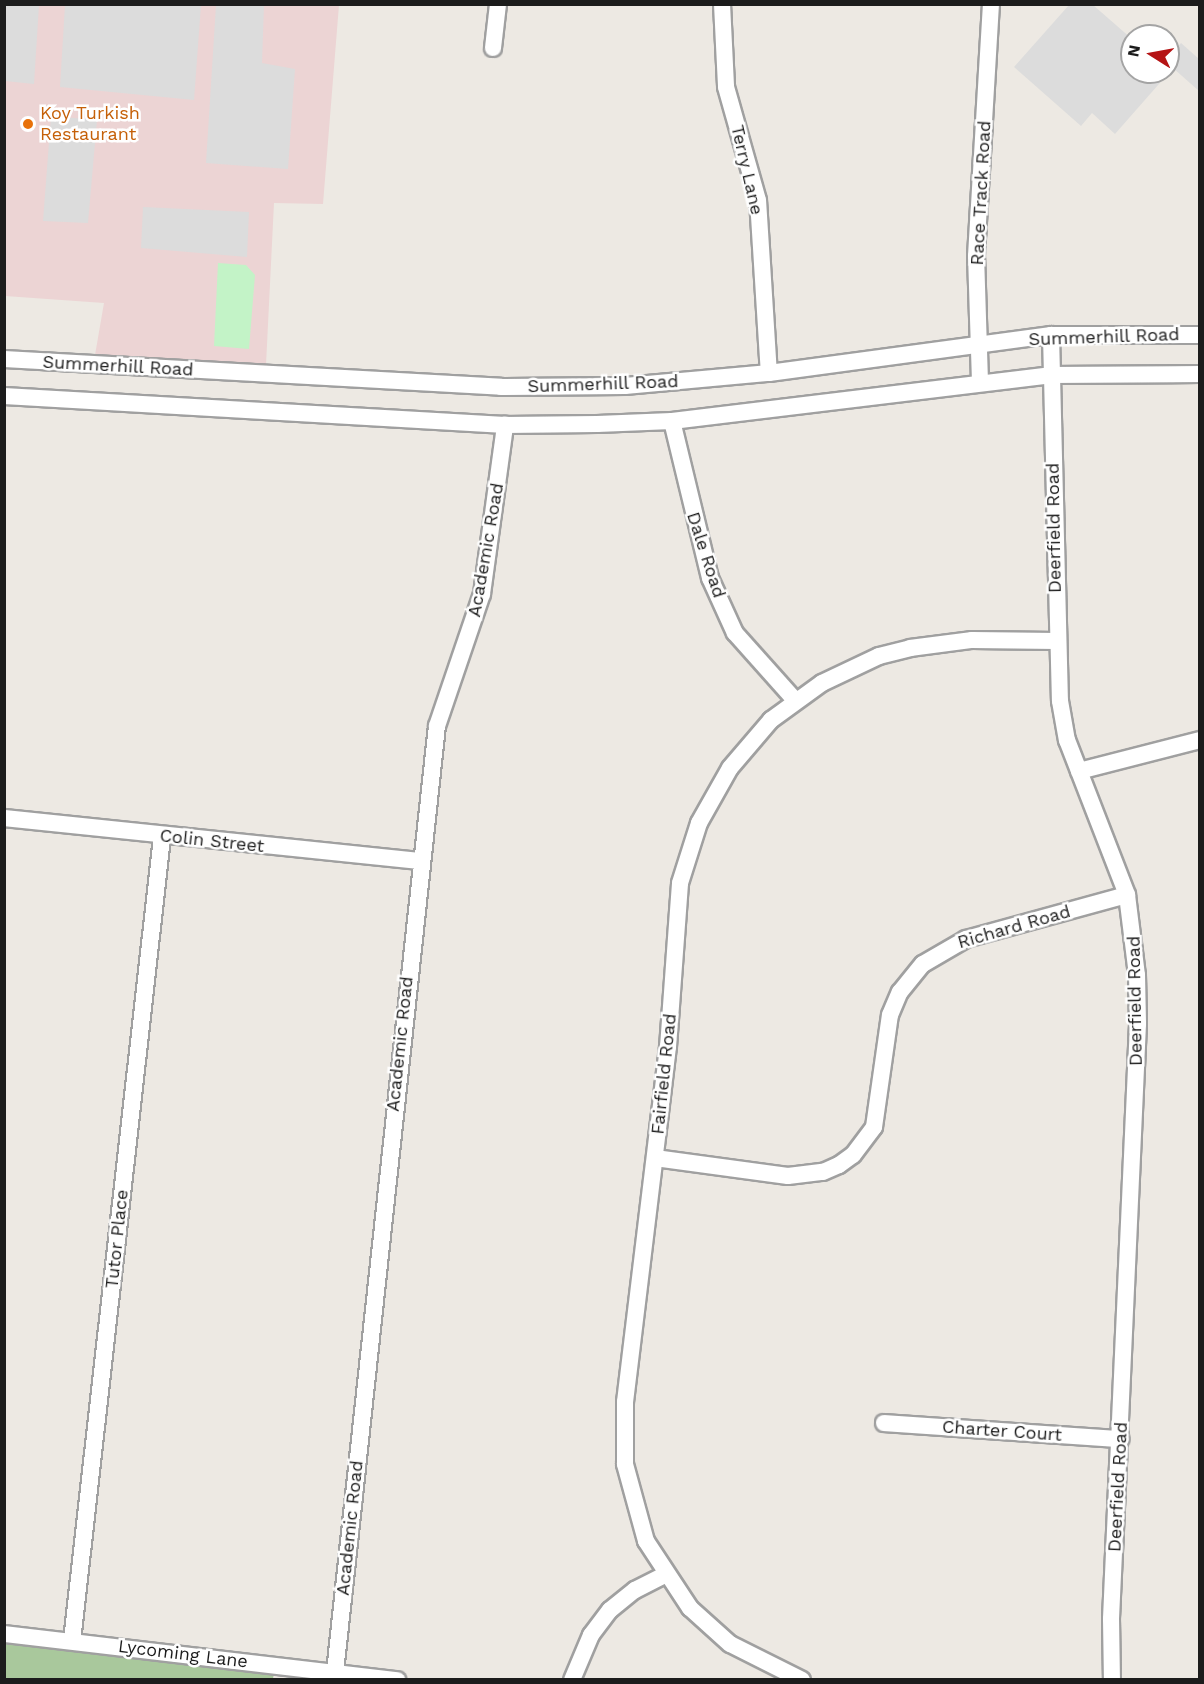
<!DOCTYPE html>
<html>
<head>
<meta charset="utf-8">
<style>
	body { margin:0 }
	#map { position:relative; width:1204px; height:1684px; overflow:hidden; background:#ede9e3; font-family:"Work Sans",sans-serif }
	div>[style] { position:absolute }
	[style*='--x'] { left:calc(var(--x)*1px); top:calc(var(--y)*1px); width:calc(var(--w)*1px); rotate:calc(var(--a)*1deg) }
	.commercial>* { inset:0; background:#ecd4d4 }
	.forest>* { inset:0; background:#a9c89c }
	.park>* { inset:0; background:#c3f3c7 }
	.parking>* { inset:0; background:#dcdcdc }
	.roads { filter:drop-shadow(2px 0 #a0a0a0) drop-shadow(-2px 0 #a0a0a0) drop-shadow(0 2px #a0a0a0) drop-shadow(0 -2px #a0a0a0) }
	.minor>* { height:16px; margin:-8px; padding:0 8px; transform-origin:8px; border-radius:8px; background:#fff }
	.dots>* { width:16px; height:16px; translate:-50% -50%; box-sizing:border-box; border:3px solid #fff; border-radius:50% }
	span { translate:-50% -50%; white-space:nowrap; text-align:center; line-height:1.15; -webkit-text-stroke:5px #fff; paint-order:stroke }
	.food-label { font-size:18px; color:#c56008 }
	.left { translate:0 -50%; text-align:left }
	.street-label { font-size:18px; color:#1c1c1c }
	.frame { position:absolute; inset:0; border:6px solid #1c1c1c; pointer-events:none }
	.north { position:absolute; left:1120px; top:24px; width:60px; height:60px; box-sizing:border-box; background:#fff; border:2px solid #a4a4a4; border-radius:50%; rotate:281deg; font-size:16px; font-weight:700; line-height:24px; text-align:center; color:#1c1c1c }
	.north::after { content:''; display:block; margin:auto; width:21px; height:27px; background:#b51415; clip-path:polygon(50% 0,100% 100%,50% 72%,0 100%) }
</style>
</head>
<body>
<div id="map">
	<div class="commercial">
		<i style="clip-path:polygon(4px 5px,339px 5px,323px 204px,274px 203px,266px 365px,95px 355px,104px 303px,5px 296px)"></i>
	</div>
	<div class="forest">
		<i style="clip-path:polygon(5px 1633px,275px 1665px,273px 1679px,5px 1680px)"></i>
	</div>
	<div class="park">
		<i style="clip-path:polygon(218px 263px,246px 265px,255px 275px,249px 349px,214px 346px)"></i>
	</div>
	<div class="parking">
		<i style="clip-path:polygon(4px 5px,39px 5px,34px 84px,5px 81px)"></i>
		<i style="clip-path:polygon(65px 5px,201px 5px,194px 100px,60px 87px)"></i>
		<i style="clip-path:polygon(216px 5px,264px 5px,262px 63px,295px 69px,288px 169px,206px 163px)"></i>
		<i style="clip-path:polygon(1069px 5px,1093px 5px,1132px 39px,1132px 72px,1168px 72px,1168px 58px,1181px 43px,1199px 59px,1199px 91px,1173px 68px,1115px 134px,1092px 113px,1081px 126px,1014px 67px)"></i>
		<i style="clip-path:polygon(51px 116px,97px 120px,88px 223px,43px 221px)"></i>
		<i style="clip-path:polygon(143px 207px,249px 212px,247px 257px,141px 248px)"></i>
	</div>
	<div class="roads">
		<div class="minor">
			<i style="--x:722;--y:4;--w:83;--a:87.2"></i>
			<i style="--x:726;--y:87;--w:117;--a:74.2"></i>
			<i style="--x:758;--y:200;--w:173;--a:86.4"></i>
			<i style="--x:493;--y:48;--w:44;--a:-83.5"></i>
			<i style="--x:1051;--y:335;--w:366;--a:88.6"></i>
			<i style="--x:1060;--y:701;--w:40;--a:80"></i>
			<i style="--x:1067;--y:740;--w:166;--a:68.8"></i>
			<i style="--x:1127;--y:895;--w:81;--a:82.9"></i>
			<i style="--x:1137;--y:975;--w:49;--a:88.8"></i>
			<i style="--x:1138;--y:1024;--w:596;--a:92.6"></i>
			<i style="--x:1111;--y:1619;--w:61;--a:89.1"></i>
			<i style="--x:4;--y:359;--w:498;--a:3.2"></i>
			<i style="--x:501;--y:387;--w:124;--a:-0.5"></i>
			<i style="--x:625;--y:386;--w:145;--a:-5.2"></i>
			<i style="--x:769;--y:373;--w:285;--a:-7.7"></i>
			<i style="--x:1051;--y:335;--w:149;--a:0"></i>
			<i style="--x:980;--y:382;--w:126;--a:-91.8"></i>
			<i style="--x:976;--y:256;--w:252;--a:-86.6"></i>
			<i style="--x:4;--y:396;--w:502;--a:3.31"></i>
			<i style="--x:505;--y:425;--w:92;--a:-0.6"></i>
			<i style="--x:597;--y:424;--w:75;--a:-2.3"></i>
			<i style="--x:672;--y:421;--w:381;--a:-6.9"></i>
			<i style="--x:1050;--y:375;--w:150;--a:-0.4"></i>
			<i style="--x:672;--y:421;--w:162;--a:76.4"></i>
			<i style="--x:710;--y:578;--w:60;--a:65.6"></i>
			<i style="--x:735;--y:633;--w:90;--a:48.2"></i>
			<i style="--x:1079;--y:771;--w:125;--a:-14.4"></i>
			<i style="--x:4;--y:818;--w:417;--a:5.9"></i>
			<i style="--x:655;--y:1158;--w:134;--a:7.7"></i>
			<i style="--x:788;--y:1176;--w:35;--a:-7"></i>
			<i style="--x:823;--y:1172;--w:17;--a:-24"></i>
			<i style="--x:839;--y:1165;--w:17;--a:-36"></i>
			<i style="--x:853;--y:1155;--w:35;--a:-53"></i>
			<i style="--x:874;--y:1127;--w:113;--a:-81.9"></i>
			<i style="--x:890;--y:1015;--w:25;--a:-67"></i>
			<i style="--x:900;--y:992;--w:36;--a:-51"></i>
			<i style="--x:923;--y:964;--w:50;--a:-30.2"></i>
			<i style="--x:966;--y:939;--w:167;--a:-15.3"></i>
			<i style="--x:884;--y:1423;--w:237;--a:3.9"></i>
			<i style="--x:4;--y:1634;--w:396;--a:6.7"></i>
			<i style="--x:72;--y:1641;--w:809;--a:-83.61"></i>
			<i style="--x:335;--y:1672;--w:951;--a:-83.85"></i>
			<i style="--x:437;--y:726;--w:139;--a:-71.2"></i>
			<i style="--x:482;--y:594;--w:171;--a:-82.2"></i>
			<i style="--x:572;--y:1680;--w:49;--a:-67.1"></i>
			<i style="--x:591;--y:1635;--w:31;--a:-53"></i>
			<i style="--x:610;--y:1610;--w:32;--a:-39"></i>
			<i style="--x:635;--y:1590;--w:34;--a:-27"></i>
			<i style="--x:802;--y:1680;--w:80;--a:-153.4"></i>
			<i style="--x:730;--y:1644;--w:54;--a:-138"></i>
			<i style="--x:690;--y:1608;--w:80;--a:-123.3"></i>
			<i style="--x:646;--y:1541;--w:80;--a:-105.3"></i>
			<i style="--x:625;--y:1464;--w:62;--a:-90"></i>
			<i style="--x:625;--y:1402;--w:358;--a:-83.1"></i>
			<i style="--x:668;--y:1047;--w:164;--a:-85.8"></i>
			<i style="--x:680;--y:883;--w:63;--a:-72.4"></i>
			<i style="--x:699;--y:823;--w:63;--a:-60.6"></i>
			<i style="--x:730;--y:768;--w:63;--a:-49.5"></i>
			<i style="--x:771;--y:720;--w:63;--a:-36"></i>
			<i style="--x:822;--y:683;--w:63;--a:-25.3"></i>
			<i style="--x:879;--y:656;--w:32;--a:-14"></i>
			<i style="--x:910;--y:648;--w:63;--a:-7.4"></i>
			<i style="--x:972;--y:640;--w:85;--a:0.7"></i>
		</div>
	</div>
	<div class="dots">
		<i style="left:28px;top:124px;background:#e8710a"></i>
	</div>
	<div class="food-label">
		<span class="left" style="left:40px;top:124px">Koy Turkish<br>Restaurant</span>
	</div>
	<div class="street-label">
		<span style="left:747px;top:170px;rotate:77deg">Terry Lane</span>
		<span style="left:981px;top:193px;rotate:-87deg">Race Track Road</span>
		<span style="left:1104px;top:337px;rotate:-2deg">Summerhill Road</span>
		<span style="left:118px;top:366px;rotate:3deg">Summerhill Road</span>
		<span style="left:603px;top:384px;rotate:-2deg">Summerhill Road</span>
		<span style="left:1054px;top:528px;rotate:-91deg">Deerfield Road</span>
		<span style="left:486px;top:550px;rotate:-80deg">Academic Road</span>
		<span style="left:706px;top:555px;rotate:72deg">Dale Road</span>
		<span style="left:212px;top:841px;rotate:6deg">Colin Street</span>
		<span style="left:1014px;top:927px;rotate:-16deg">Richard Road</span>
		<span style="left:1135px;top:1001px;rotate:-91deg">Deerfield Road</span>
		<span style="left:400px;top:1044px;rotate:-84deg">Academic Road</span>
		<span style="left:664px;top:1074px;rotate:-84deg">Fairfield Road</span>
		<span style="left:117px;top:1239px;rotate:-84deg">Tutor Place</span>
		<span style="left:1002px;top:1431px;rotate:4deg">Charter Court</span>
		<span style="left:1118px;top:1487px;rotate:-87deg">Deerfield Road</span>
		<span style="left:350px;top:1528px;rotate:-84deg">Academic Road</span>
		<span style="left:183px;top:1654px;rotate:7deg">Lycoming Lane</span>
	</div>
	<div class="frame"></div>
	<div class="north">N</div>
</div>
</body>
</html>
